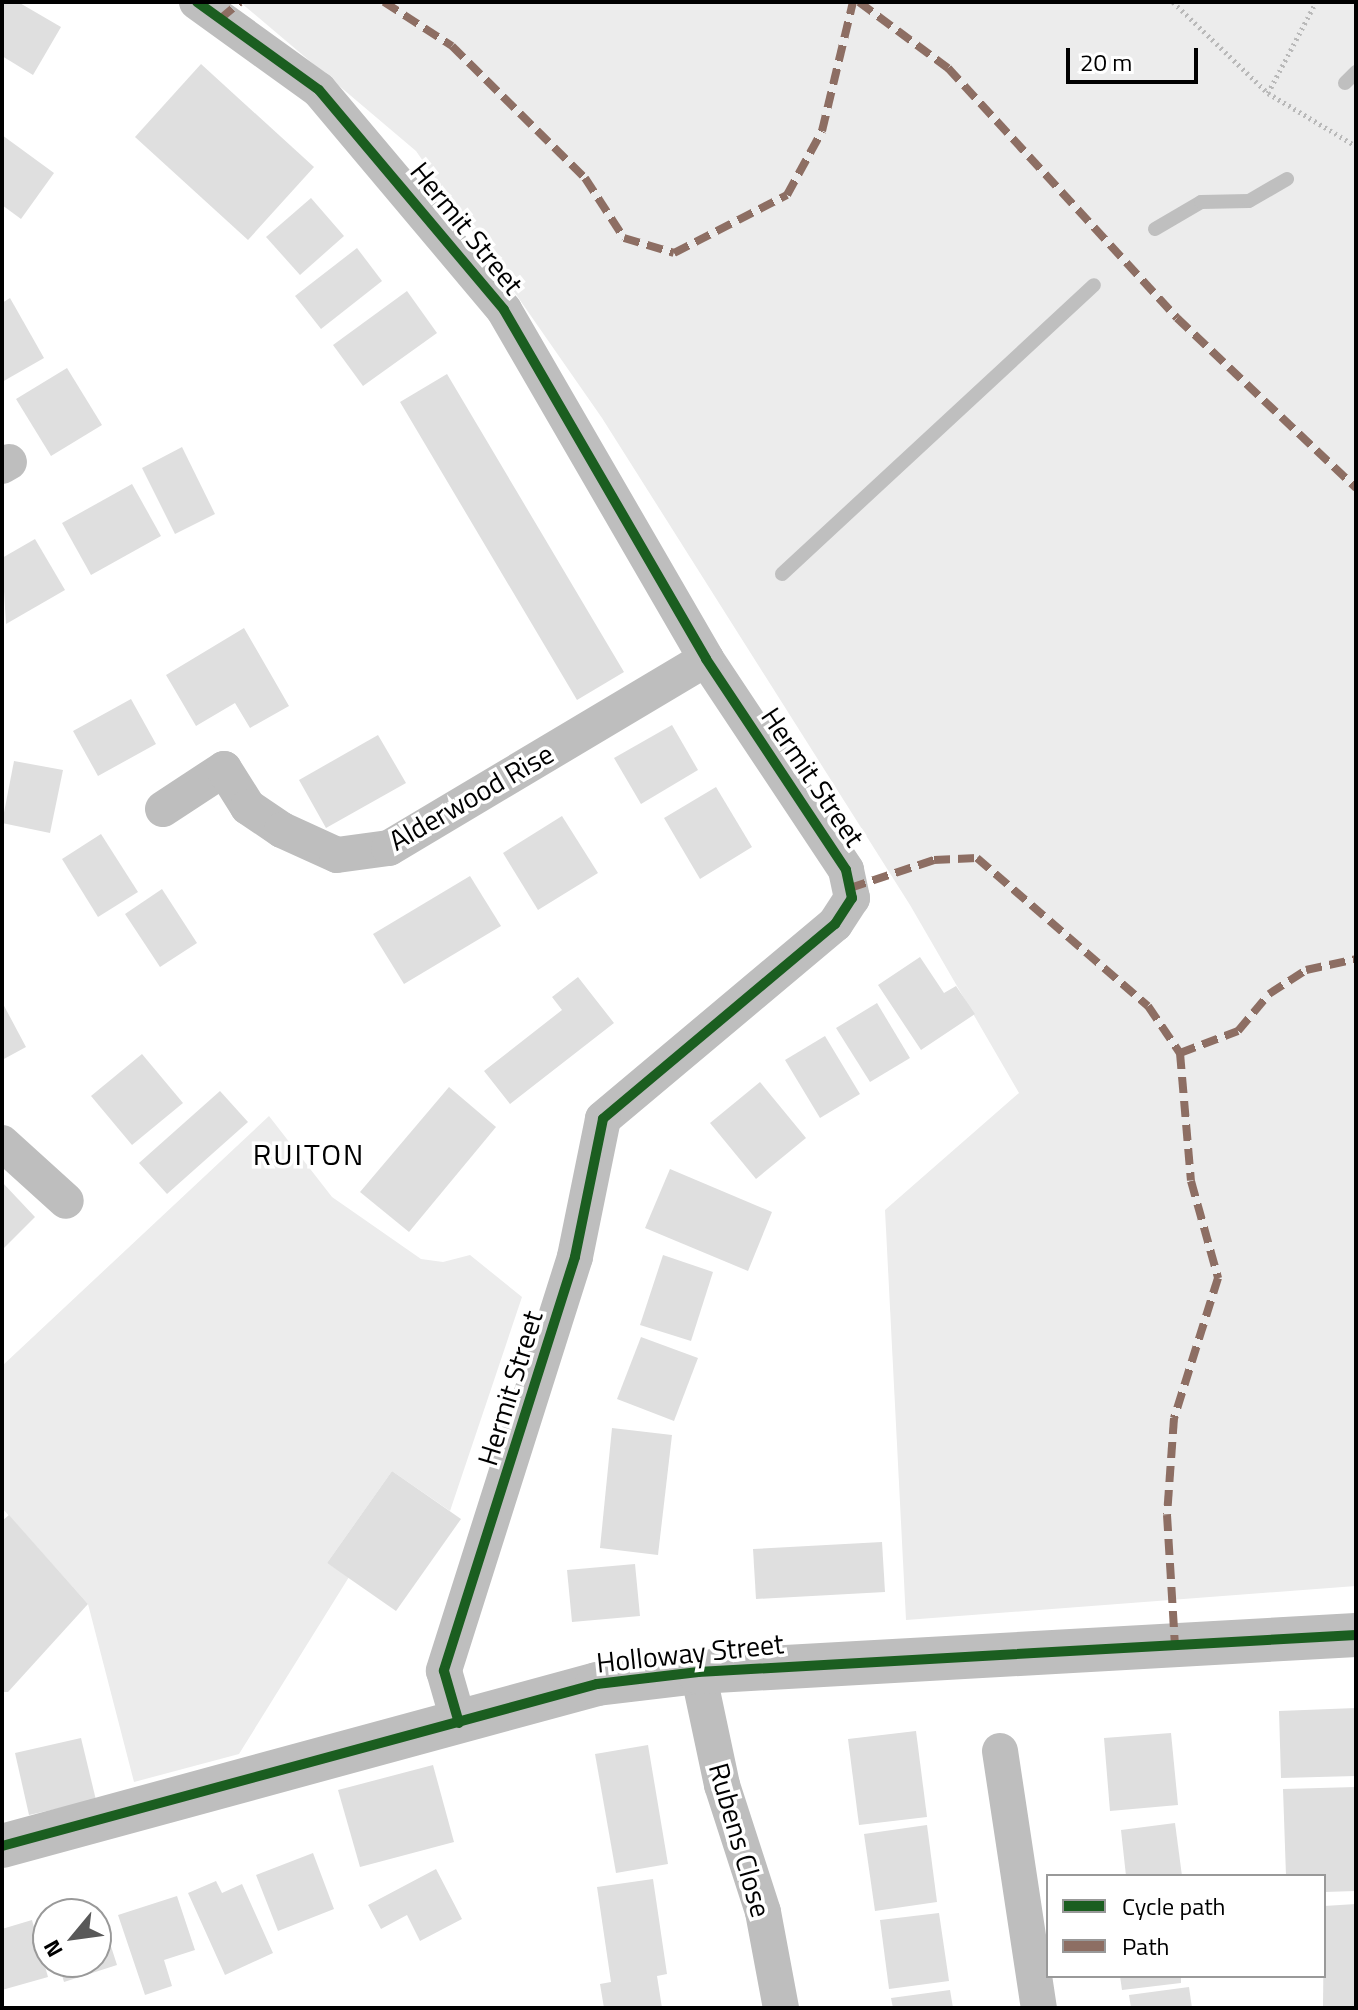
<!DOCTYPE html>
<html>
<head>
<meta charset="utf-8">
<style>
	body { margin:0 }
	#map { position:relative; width:1358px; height:2010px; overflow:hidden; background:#fff; font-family:"Titillium Web",sans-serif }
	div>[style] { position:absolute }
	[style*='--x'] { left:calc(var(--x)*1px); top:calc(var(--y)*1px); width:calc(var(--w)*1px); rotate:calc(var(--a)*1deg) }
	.green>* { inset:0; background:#ececec }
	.stream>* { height:14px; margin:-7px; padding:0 7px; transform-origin:7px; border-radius:7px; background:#bfbfbf }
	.building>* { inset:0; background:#dfdfdf }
	.path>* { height:5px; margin-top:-2.5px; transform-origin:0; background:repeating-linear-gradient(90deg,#b9b9b9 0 2px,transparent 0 6px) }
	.minor>* { height:36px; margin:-18px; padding:0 18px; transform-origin:18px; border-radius:18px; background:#bebebe }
	.tertiary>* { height:44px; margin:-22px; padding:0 22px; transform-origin:22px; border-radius:22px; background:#bebebe }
	.quiet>* { height:8px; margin-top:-4px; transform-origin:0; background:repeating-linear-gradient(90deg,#8d6e63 0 16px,transparent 0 24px) }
	.cycleway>* { height:10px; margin:-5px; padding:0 5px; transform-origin:5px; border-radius:5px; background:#1b5e20 }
	span { translate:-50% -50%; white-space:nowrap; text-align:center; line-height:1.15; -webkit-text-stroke:7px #fff; paint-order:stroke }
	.street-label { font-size:28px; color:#000 }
	.neighbourhood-label { font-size:30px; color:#000; letter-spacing:2px }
	.frame { position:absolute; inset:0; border:4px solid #000; pointer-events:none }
	.legend { position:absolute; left:1046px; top:1874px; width:280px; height:104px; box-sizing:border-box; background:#fff; border:2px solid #999; margin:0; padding:10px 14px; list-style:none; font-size:24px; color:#000 }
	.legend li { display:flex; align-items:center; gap:16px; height:40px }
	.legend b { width:40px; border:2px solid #999 }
	.north { position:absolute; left:32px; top:1898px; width:80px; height:80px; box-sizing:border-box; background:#fff; border:2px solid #999; border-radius:50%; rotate:241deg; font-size:22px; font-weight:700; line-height:32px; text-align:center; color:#000 }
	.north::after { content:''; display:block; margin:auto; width:28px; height:36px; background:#595959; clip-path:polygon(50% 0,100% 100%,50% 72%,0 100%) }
	.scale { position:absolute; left:1066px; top:48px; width:132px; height:36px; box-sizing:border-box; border:4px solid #000; border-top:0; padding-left:10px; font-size:24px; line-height:28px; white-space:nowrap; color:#000; -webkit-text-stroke:6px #fff; paint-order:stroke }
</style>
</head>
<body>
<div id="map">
	<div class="green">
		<i style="clip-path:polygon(240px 2px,1356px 2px,1356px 1586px,906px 1620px,885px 1210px,1019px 1093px,910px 905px,602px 418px,416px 151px)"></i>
		<i style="clip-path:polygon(269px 1116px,332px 1197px,421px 1259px,443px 1262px,470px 1255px,522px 1297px,450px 1511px,392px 1471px,327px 1563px,349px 1577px,239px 1754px,134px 1782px,88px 1604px,2px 1508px,2px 1366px)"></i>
	</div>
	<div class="stream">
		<i style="--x:1345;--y:83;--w:16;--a:-45"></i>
		<i style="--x:1155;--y:229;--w:53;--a:-30.4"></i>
		<i style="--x:1201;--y:202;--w:48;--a:-1.2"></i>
		<i style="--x:1249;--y:201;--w:44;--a:-30.1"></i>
		<i style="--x:782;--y:574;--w:425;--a:-42.8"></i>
	</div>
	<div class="building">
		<i style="clip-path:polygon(2px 2px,18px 2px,61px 27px,33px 75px,2px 56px)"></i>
		<i style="clip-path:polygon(201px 64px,314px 167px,248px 240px,135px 137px)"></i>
		<i style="clip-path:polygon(2px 135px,54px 173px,21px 219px,2px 205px)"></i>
		<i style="clip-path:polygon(311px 198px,344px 236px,300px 275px,266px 237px)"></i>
		<i style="clip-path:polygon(357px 248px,382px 281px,321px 329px,295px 296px)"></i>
		<i style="clip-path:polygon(407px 291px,437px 333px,363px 386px,333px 345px)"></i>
		<i style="clip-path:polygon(10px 298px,44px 358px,2px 382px,2px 303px)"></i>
		<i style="clip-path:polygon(67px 368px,102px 425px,51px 456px,16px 399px)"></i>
		<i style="clip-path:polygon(447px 374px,624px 672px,577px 700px,400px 402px)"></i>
		<i style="clip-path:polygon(182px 447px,215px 514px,175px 534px,142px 468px)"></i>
		<i style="clip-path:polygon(132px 484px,161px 536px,91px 575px,62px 523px)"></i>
		<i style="clip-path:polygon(35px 539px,65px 590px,6px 624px,2px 558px)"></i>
		<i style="clip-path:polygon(244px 628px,289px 706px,250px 728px,235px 703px,196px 726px,166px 675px)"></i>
		<i style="clip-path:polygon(131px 699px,156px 744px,98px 776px,73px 731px)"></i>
		<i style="clip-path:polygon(672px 725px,698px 770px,641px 804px,614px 758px)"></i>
		<i style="clip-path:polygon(378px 735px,406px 783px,326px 828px,299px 780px)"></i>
		<i style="clip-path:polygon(14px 761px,63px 770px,50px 833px,2px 823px)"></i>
		<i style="clip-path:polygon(716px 787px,752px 847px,700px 879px,664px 818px)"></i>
		<i style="clip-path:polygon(562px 816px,598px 873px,538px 910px,503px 853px)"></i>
		<i style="clip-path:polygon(101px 834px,138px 892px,98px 917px,62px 859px)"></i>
		<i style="clip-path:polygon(470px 876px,501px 926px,404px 984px,373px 934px)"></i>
		<i style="clip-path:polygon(162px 889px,197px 943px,160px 967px,125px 914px)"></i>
		<i style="clip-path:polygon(920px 957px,944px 993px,956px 986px,975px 1014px,921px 1050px,878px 985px)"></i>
		<i style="clip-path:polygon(578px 977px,614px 1023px,510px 1104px,484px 1071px,562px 1010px,552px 997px)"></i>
		<i style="clip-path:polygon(2px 1002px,26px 1047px,2px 1060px)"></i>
		<i style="clip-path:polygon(877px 1003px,910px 1058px,870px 1082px,836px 1028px)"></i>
		<i style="clip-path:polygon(825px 1036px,860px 1094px,820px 1118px,785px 1060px)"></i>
		<i style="clip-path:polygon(142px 1054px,183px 1103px,132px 1145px,91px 1096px)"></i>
		<i style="clip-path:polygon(760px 1082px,806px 1138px,756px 1179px,710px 1123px)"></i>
		<i style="clip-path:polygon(449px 1087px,496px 1127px,409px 1232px,360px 1192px)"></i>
		<i style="clip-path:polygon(220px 1091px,248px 1122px,167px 1194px,139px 1163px)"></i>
		<i style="clip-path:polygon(670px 1169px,772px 1212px,748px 1271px,645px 1228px)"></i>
		<i style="clip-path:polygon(2px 1182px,35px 1217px,2px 1250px)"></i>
		<i style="clip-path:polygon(663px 1255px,713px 1272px,691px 1341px,640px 1325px)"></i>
		<i style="clip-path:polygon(641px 1337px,698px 1358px,674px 1421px,617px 1399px)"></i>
		<i style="clip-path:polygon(612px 1428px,672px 1435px,658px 1555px,600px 1548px)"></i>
		<i style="clip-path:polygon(392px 1471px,461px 1519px,396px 1611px,327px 1563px)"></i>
		<i style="clip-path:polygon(9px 1515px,88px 1604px,8px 1692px,2px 1692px,2px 1521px)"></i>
		<i style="clip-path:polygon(882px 1542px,885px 1592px,756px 1599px,753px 1549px)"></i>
		<i style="clip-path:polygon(635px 1564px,640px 1616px,572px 1622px,567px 1570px)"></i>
		<i style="clip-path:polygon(1356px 1708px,1356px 1776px,1281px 1778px,1279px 1711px)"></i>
		<i style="clip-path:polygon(916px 1731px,927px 1817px,859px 1825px,848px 1739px)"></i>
		<i style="clip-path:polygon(1171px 1733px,1178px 1805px,1110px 1811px,1104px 1738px)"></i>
		<i style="clip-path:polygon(81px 1738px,96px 1800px,29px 1815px,15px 1753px)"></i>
		<i style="clip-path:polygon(648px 1745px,668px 1864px,616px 1873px,595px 1754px)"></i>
		<i style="clip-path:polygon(433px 1765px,454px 1842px,360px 1867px,338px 1790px)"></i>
		<i style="clip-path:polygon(1356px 1787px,1356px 1891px,1324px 1892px,1324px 1876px,1286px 1876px,1283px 1789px)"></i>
		<i style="clip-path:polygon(1175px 1823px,1182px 1876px,1126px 1876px,1121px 1830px)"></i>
		<i style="clip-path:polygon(927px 1825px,937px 1902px,875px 1911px,864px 1834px)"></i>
		<i style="clip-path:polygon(313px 1853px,334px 1909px,278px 1931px,256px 1875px)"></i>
		<i style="clip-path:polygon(436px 1869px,462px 1919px,420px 1941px,407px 1915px,381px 1929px,368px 1905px)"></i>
		<i style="clip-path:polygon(653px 1879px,667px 1974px,657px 1976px,662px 2008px,604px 2008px,600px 1984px,611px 1982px,597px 1887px)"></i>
		<i style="clip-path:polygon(216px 1881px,222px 1893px,242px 1884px,273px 1953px,225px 1975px,188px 1893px)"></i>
		<i style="clip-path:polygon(177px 1896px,195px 1950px,164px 1960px,172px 1986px,145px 1995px,118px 1915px)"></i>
		<i style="clip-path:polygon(1356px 1904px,1356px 2008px,1323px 2008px,1324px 1906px)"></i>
		<i style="clip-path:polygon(99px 1909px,117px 1965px,64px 1982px,58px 1962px,96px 1962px,96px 1914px,86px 1913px)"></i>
		<i style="clip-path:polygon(939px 1913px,949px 1981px,889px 1989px,880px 1920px)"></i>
		<i style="clip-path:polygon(32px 1920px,48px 1977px,2px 1990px,2px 1929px)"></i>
		<i style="clip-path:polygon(1120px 1976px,1181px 1976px,1181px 1983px,1122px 1990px)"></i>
		<i style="clip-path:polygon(1189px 1987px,1192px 2008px,1131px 2008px,1129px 1995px)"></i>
		<i style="clip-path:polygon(950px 1990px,953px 2008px,893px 2008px,891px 1998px)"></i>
	</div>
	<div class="path">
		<i style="--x:1173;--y:2;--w:132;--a:43.8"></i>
		<i style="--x:1268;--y:93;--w:103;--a:31.1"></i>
		<i style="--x:1268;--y:93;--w:103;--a:-62.2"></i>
	</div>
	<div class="minor">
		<i style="--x:197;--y:2;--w:150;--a:35.8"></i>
		<i style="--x:319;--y:90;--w:287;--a:49.9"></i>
		<i style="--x:504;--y:310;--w:403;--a:59.9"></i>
		<i style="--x:706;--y:659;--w:253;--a:56.4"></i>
		<i style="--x:846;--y:870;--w:29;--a:78"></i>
		<i style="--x:852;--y:898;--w:31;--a:123"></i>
		<i style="--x:835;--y:924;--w:303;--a:140"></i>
		<i style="--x:603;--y:1119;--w:141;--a:101.5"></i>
		<i style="--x:575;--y:1257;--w:434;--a:107.6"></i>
		<i style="--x:444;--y:1671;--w:54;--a:73.9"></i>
		<i style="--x:2;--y:466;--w:8;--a:-30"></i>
		<i style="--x:163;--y:809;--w:73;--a:-33.3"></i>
		<i style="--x:224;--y:769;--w:45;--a:57.7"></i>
		<i style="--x:248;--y:807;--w:41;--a:34.1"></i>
		<i style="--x:282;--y:830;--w:60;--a:24.4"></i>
		<i style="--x:337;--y:855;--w:52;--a:-7.7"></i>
		<i style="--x:389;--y:848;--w:369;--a:-30.8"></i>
		<i style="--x:2;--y:1143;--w:86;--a:42.2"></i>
		<i style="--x:698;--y:1672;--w:116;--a:78"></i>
		<i style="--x:722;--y:1785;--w:133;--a:72.1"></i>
		<i style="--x:763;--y:1912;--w:98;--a:79.4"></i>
		<i style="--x:1000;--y:1751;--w:260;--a:81.4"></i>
	</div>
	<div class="tertiary">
		<i style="--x:2;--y:1846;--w:617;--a:-15.23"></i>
		<i style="--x:597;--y:1684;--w:102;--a:-6.8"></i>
		<i style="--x:698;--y:1672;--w:659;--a:-3.22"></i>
	</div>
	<div class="quiet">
		<i style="--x:384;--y:2;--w:81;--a:32.9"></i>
		<i style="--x:452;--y:46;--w:187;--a:44.8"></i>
		<i style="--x:585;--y:178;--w:72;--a:57"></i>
		<i style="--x:624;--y:238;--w:52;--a:16.7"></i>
		<i style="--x:674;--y:253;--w:127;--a:-27.2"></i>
		<i style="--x:787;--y:195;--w:73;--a:-61.3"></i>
		<i style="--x:822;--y:131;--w:133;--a:-76.5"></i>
		<i style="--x:859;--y:2;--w:111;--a:36.6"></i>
		<i style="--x:948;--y:68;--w:339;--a:47.5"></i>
		<i style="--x:1177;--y:318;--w:247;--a:43.5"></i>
		<i style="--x:220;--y:19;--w:26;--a:-40"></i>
		<i style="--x:850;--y:888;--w:89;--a:-18.4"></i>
		<i style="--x:934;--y:860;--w:43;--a:-2.7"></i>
		<i style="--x:977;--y:858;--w:226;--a:40.9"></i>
		<i style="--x:1148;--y:1006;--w:57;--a:55.8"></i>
		<i style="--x:1180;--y:1053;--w:128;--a:85.1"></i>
		<i style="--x:1191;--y:1181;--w:101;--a:74.4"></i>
		<i style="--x:1218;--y:1278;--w:147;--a:107.4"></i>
		<i style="--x:1174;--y:1418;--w:97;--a:94.1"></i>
		<i style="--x:1167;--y:1515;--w:131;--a:86.5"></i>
		<i style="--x:1180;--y:1053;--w:62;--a:-20.8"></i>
		<i style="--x:1238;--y:1031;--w:48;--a:-50"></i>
		<i style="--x:1269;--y:994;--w:44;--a:-33"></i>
		<i style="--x:1306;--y:970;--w:51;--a:-12.4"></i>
	</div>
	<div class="cycleway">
		<i style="--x:197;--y:2;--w:150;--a:35.8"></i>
		<i style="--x:319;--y:90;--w:287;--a:49.9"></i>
		<i style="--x:504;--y:310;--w:403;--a:59.9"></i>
		<i style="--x:706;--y:659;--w:253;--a:56.4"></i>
		<i style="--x:846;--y:870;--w:29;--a:78"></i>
		<i style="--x:852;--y:898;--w:31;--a:123"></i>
		<i style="--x:835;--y:924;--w:303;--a:140"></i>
		<i style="--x:603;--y:1119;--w:141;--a:101.5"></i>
		<i style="--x:575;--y:1257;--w:434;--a:107.6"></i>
		<i style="--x:444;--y:1671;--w:54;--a:73.9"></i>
		<i style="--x:2;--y:1846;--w:617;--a:-15.23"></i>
		<i style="--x:597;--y:1684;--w:102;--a:-6.8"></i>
		<i style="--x:698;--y:1672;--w:659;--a:-3.22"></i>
	</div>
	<div class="street-label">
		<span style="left:467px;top:228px;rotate:51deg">Hermit Street</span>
		<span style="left:813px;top:777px;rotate:56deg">Hermit Street</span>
		<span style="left:471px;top:797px;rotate:-30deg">Alderwood Rise</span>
		<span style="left:510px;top:1388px;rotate:-73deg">Hermit Street</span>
		<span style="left:690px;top:1653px;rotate:-6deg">Holloway Street</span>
		<span style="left:740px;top:1840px;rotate:74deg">Rubens Close</span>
	</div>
	<div class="neighbourhood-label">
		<span style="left:309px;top:1154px">RUITON</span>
	</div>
	<div class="frame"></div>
	<ul class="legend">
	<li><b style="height:10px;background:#1b5e20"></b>Cycle path</li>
	<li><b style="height:10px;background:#8d6e63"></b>Path</li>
	</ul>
	<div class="north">N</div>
	<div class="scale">20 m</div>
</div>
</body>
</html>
